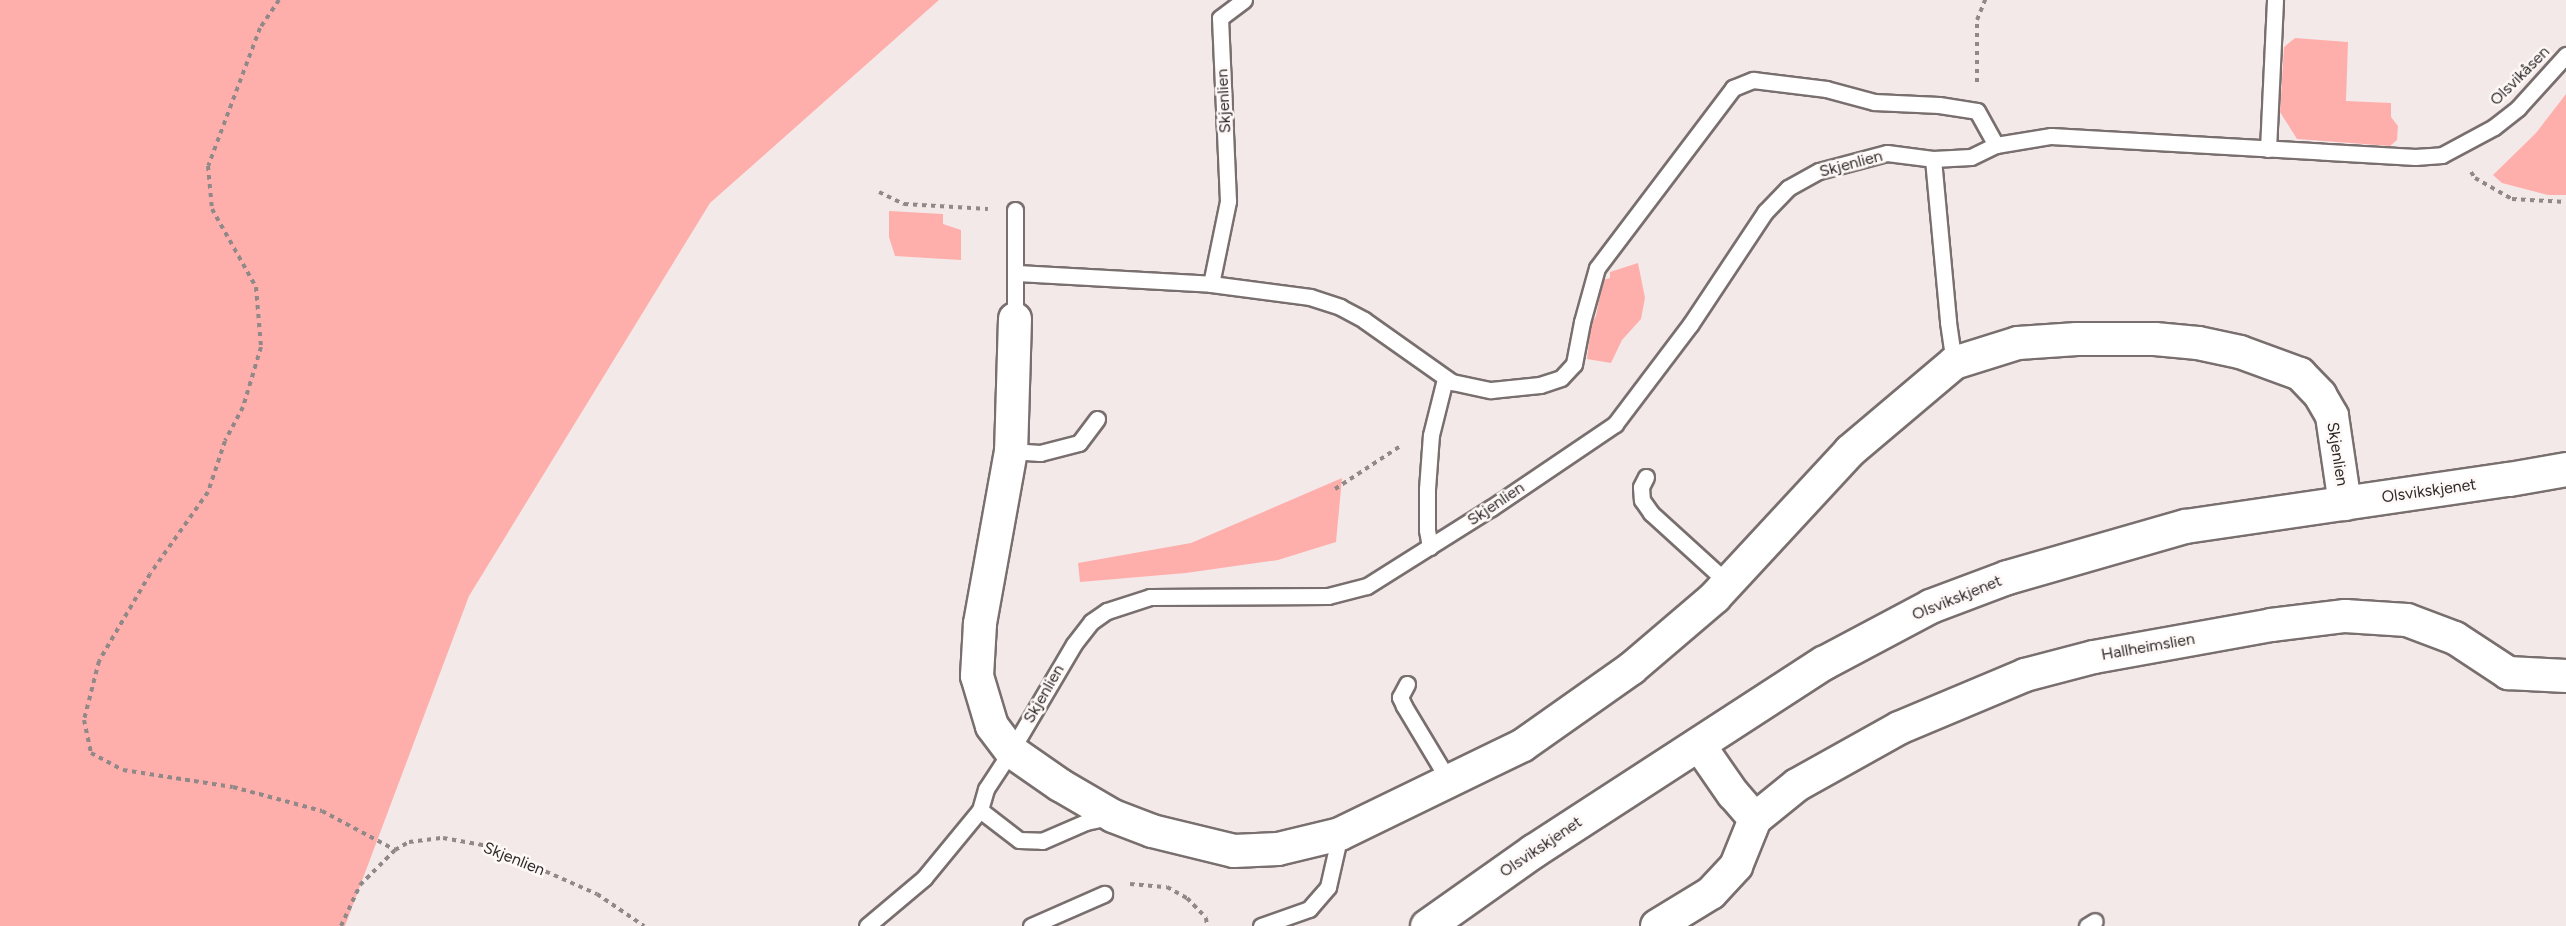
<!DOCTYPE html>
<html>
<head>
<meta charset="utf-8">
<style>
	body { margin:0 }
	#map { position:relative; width:2566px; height:926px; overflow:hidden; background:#f4e9e9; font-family:Figtree,sans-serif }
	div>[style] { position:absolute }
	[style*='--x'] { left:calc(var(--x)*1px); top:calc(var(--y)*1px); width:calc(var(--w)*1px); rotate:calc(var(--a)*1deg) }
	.green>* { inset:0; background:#ffafab }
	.path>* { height:4px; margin-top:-2px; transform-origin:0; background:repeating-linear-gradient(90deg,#908988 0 4.5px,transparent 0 9px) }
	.roads { filter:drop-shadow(2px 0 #786f6e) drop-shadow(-2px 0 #786f6e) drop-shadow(0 2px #786f6e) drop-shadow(0 -2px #786f6e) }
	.lane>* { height:15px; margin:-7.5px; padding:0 7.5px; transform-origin:7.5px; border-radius:7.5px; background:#fff }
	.street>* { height:32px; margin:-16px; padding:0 16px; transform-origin:16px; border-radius:16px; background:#fff }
	.secondary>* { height:33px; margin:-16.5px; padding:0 16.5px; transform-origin:16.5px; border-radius:16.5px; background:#fff }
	span { translate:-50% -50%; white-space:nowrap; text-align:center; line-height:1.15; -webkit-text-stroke:5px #fef8f7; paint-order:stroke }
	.street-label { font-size:16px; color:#2d2a29 }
</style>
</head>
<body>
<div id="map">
	<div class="green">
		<i style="clip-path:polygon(0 0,939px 0,710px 203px,469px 596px,345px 926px,0 926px)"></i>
		<i style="clip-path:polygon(2295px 38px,2348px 42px,2346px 101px,2391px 103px,2391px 117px,2398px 126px,2397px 140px,2390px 146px,2297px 139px,2280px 112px,2284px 47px)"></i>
		<i style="clip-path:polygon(2566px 94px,2566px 195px,2548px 195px,2502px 183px,2493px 175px,2536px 133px)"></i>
		<i style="clip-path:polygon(889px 211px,943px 214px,943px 224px,961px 230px,961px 260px,895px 256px,889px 237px)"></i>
		<i style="clip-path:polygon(1638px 263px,1645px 298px,1641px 319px,1622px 340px,1611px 363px,1587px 359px,1591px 325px,1596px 316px,1603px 280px,1610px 278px,1610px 272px)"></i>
		<i style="clip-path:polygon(1342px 478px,1336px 542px,1278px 560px,1186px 573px,1080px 582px,1078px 563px,1191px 543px)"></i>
	</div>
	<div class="path">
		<i style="--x:279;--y:0;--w:34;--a:124"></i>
		<i style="--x:260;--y:28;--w:147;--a:110.6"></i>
		<i style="--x:208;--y:166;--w:43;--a:84.7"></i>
		<i style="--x:212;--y:209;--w:90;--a:60.6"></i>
		<i style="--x:256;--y:287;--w:60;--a:85.2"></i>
		<i style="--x:261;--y:347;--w:63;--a:106.7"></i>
		<i style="--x:243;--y:407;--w:38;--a:118"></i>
		<i style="--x:225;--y:441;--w:54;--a:108.4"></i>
		<i style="--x:208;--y:492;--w:100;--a:125.3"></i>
		<i style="--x:150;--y:574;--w:101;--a:120.4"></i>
		<i style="--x:99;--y:661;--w:61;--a:104.3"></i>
		<i style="--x:84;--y:720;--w:34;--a:78"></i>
		<i style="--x:91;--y:753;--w:36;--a:28"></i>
		<i style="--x:123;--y:770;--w:111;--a:8.8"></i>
		<i style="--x:233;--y:787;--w:92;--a:15.1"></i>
		<i style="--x:322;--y:811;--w:83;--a:28.1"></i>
		<i style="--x:1977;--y:82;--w:62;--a:-90"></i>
		<i style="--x:1977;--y:20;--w:22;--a:-68"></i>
		<i style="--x:2471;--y:172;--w:7;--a:56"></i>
		<i style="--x:2475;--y:178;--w:43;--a:29.6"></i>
		<i style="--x:2512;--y:199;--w:54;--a:3.2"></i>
		<i style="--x:879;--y:192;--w:28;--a:26"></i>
		<i style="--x:904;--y:204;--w:84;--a:3.4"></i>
		<i style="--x:1335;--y:489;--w:80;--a:-33.3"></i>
		<i style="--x:1130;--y:884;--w:37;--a:5"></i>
		<i style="--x:1167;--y:887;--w:23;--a:29"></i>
		<i style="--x:1187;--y:898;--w:28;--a:46"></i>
		<i style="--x:1206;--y:918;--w:8;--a:83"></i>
		<i style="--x:341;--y:926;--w:45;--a:-65.1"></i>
		<i style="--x:360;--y:885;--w:49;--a:-45"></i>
		<i style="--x:395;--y:850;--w:16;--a:-30"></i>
		<i style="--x:409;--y:842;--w:34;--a:-7"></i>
		<i style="--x:443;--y:838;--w:46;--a:10.1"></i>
		<i style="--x:488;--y:846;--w:119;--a:23.8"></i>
		<i style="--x:597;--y:894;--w:57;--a:34.2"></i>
	</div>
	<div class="roads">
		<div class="lane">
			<i style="--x:2268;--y:149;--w:149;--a:-87.3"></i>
			<i style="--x:1933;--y:159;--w:164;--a:84.7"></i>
			<i style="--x:1948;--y:322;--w:41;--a:81.7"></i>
			<i style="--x:1017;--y:273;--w:194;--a:3.2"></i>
			<i style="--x:1211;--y:284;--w:100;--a:7.5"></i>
			<i style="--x:1310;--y:297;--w:32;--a:18"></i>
			<i style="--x:1340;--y:307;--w:27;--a:28"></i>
			<i style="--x:1364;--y:320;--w:108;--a:35.2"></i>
			<i style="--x:1452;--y:382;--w:40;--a:12"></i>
			<i style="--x:1491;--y:390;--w:49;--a:-5.8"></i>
			<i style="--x:1540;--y:385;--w:22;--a:-18"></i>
			<i style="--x:1561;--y:378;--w:19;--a:-47"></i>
			<i style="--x:1574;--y:364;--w:43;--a:-79.2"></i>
			<i style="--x:1582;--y:322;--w:56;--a:-74.5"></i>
			<i style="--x:1597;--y:268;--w:226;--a:-52.9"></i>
			<i style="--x:1733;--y:88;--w:22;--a:-22"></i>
			<i style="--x:1753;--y:80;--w:74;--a:7"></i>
			<i style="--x:1826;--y:89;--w:50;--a:15.2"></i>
			<i style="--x:1874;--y:102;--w:65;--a:2.6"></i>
			<i style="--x:1939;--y:105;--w:38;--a:9"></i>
			<i style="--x:1977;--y:111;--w:39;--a:61"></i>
			<i style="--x:1211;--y:284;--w:85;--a:-78.4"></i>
			<i style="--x:1228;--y:201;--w:183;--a:-92.5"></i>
			<i style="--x:1220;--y:18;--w:30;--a:-37"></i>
			<i style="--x:1015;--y:319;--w:109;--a:-90"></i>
			<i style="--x:1011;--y:451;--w:29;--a:4"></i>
			<i style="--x:1040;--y:453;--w:40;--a:-14.4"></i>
			<i style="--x:1079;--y:443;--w:30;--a:-53"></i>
			<i style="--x:1646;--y:477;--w:11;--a:117"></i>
			<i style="--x:1641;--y:487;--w:13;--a:86"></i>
			<i style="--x:1642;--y:500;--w:16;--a:55"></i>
			<i style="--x:1651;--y:513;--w:104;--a:42.3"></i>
			<i style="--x:1430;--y:547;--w:17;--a:-100"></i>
			<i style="--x:1427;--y:530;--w:41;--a:-90"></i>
			<i style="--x:1427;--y:489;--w:54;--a:-85.8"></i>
			<i style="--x:1431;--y:435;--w:58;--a:-76"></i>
			<i style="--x:1407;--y:684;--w:15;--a:118"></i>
			<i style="--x:1400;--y:697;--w:10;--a:66"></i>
			<i style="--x:1404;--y:706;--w:87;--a:59"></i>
			<i style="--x:980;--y:810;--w:49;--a:37.6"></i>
			<i style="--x:1019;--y:840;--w:23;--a:2"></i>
			<i style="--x:1042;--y:841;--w:48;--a:-23.4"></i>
			<i style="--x:1086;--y:822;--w:24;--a:-12"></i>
			<i style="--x:867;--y:926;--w:75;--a:-40.1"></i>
			<i style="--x:924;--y:878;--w:88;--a:-50.5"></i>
			<i style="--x:980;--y:810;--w:22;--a:-74"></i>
			<i style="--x:986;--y:789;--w:45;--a:-56.7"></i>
			<i style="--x:1011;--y:751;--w:124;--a:-59.5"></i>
			<i style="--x:1074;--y:644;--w:28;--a:-52"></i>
			<i style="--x:1091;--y:622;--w:19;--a:-35"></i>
			<i style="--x:1107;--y:611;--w:45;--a:-18"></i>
			<i style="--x:1150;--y:597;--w:178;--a:-0.3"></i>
			<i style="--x:1328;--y:596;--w:40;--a:-14.4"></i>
			<i style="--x:1367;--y:586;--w:146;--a:-32.2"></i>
			<i style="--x:1491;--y:508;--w:150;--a:-34.1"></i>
			<i style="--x:1615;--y:424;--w:124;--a:-52.9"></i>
			<i style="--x:1690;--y:325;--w:136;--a:-56.4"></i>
			<i style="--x:1765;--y:212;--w:33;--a:-46"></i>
			<i style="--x:1788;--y:188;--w:35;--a:-29"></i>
			<i style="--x:1819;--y:171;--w:70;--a:-14.8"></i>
			<i style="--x:1887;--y:153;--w:46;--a:7.4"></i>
			<i style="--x:1933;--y:159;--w:38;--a:-3"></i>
			<i style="--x:1971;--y:157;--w:28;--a:-26"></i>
			<i style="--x:1996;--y:145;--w:56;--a:-9.3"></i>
			<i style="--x:2051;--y:136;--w:365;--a:3.3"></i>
			<i style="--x:2415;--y:157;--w:27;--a:-4"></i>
			<i style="--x:2442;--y:155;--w:59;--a:-28.3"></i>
			<i style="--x:2494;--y:127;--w:31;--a:-38"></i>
			<i style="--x:2518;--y:108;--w:72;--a:-47.8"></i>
			<i style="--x:1031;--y:926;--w:80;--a:-23.7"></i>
			<i style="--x:1261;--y:926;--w:51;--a:-19.5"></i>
			<i style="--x:1309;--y:909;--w:29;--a:-49"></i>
			<i style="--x:1328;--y:887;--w:54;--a:-77.2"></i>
			<i style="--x:2087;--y:926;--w:9;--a:-32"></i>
		</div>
		<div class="street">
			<i style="--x:1015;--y:319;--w:132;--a:91.7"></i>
			<i style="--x:1011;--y:451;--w:176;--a:100.2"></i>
			<i style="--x:980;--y:624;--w:52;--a:93.3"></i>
			<i style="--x:977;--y:676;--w:52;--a:73.3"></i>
			<i style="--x:992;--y:726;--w:31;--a:53"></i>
			<i style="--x:1011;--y:751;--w:60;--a:34.8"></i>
			<i style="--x:1060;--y:785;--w:61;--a:30.3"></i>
			<i style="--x:1113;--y:816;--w:42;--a:21"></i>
			<i style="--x:1152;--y:831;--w:84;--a:13.7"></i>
			<i style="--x:1234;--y:851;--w:44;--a:-2.6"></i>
			<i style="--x:1278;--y:849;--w:64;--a:-13.6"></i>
			<i style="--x:1340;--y:834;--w:203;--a:-25.9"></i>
			<i style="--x:1523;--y:745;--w:133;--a:-35.2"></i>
			<i style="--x:1632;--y:668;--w:109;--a:-40.5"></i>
			<i style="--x:1715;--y:597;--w:199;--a:-47.2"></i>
			<i style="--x:1850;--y:451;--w:136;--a:-40.2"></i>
			<i style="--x:1954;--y:363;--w:67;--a:-17.4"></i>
			<i style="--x:2018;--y:343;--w:59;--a:-3.9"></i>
			<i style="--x:2077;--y:339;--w:78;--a:0"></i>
			<i style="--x:2155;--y:339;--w:43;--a:5.3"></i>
			<i style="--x:2198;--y:343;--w:43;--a:12.1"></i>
			<i style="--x:2240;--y:352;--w:64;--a:20.1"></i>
			<i style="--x:2300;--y:374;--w:29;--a:46"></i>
			<i style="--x:2320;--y:395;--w:24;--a:60"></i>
			<i style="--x:2332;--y:416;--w:89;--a:81.6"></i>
			<i style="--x:1755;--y:819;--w:54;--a:-39"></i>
			<i style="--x:1797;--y:785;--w:117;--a:-29.2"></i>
			<i style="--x:1899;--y:728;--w:137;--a:-22.8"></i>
			<i style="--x:2025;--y:675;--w:71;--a:-14.6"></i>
			<i style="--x:2094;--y:657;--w:180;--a:-10.2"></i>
			<i style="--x:2271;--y:625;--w:75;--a:-6.9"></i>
			<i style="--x:2345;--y:616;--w:62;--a:3.7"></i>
			<i style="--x:2407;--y:620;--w:51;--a:20.6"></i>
			<i style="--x:2455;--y:638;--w:64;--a:33.4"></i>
			<i style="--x:2508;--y:673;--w:58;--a:3"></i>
			<i style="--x:1657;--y:926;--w:63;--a:-31.4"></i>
			<i style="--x:1711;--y:893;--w:37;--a:-47"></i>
			<i style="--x:1736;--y:866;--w:51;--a:-68"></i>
			<i style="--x:1755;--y:819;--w:33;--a:-131"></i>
			<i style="--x:1733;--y:794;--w:60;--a:-124.8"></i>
		</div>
		<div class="secondary">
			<i style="--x:1427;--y:926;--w:130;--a:-35.3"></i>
			<i style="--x:1533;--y:851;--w:346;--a:-33"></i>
			<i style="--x:1823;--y:663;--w:121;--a:-28"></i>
			<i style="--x:1930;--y:606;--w:82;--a:-20.6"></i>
			<i style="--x:2007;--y:577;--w:185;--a:-16"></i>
			<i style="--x:2185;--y:526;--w:327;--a:-8.3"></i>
			<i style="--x:2509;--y:479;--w:58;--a:-10"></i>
		</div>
	</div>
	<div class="street-label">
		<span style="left:2520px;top:76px;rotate:-45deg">Olsvikåsen</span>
		<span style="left:1224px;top:101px;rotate:-93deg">Skjenlien</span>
		<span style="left:1851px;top:164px;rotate:-15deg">Skjenlien</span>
		<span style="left:2337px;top:454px;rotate:81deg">Skjenlien</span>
		<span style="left:2429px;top:491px;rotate:-8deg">Olsvikskjenet</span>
		<span style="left:1496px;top:504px;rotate:-34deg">Skjenlien</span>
		<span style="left:1957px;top:598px;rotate:-22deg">Olsvikskjenet</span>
		<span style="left:2148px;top:647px;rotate:-10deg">Hallheimslien</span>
		<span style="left:1044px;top:694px;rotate:-60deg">Skjenlien</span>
		<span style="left:1541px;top:847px;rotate:-34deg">Olsvikskjenet</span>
		<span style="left:514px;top:859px;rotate:22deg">Skjenlien</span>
	</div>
</div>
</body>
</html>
